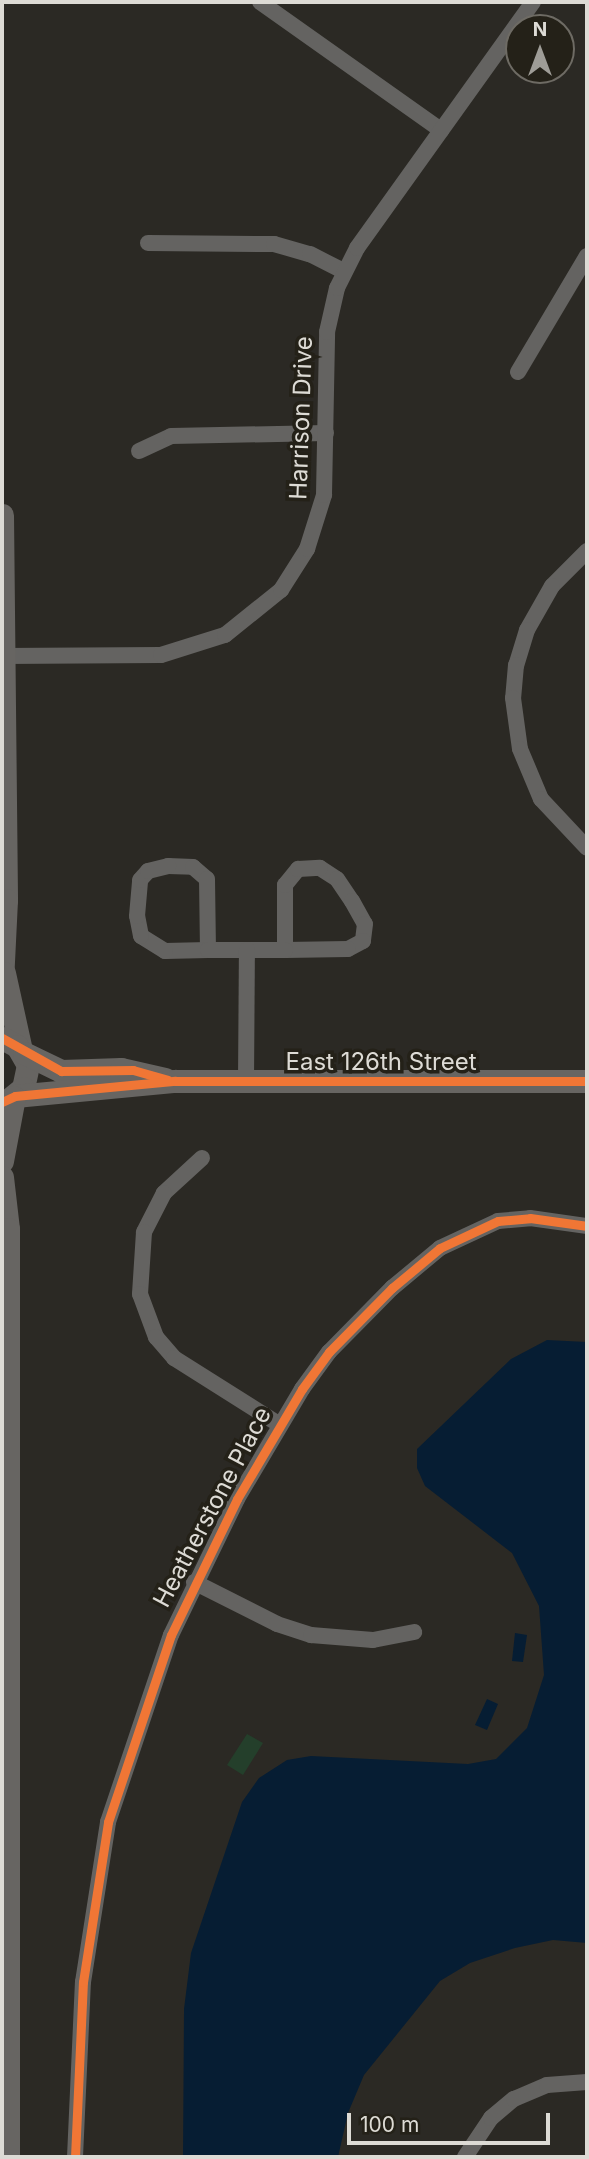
<!DOCTYPE html>
<html>
<head>
<meta charset="utf-8">
<style>
	body { margin:0 }
	#map { position:relative; width:589px; height:2159px; overflow:hidden; background:#2b2924; font-family:Inter,sans-serif }
	div>[style] { position:absolute }
	[style*='--x'] { left:calc(var(--x)*1px); top:calc(var(--y)*1px); width:calc(var(--w)*1px); rotate:calc(var(--a)*1deg) }
	.green>* { inset:0; background:#243f2b }
	.water>* { inset:0; background:#061d33 }
	.street>* { height:16px; margin:-8px; padding:0 8px; transform-origin:8px; border-radius:8px; background:#646361 }
	.secondary>* { height:23px; margin:-11.5px; padding:0 11.5px; transform-origin:11.5px; border-radius:11.5px; background:#676562 }
	.cycleway>* { height:9px; margin:-4.5px; padding:0 4.5px; transform-origin:4.5px; border-radius:4.5px; background:#f07635 }
	span { translate:-50% -50%; white-space:nowrap; text-align:center; line-height:1.15; -webkit-text-stroke:7px #242118; paint-order:stroke }
	.street-label { font-size:24px; color:#dddbd5 }
	.frame { position:absolute; inset:0; border:4px solid #dddbd5; pointer-events:none }
	.north { position:absolute; left:505px; top:14px; width:70px; height:70px; box-sizing:border-box; background:#242118; border:2px solid #6e6b64; border-radius:50%; rotate:0deg; font-size:19px; font-weight:700; line-height:28px; text-align:center; color:#dddbd5 }
	.north::after { content:''; display:block; margin:auto; width:24px; height:32px; background:#9f9d97; clip-path:polygon(50% 0,100% 100%,50% 72%,0 100%) }
	.scale { position:absolute; left:347px; top:2113px; width:203px; height:32px; box-sizing:border-box; border:4px solid #dddbd5; border-top:0; padding-left:9px; font-size:21px; line-height:24px; white-space:nowrap; color:#dddbd5; -webkit-text-stroke:5px #242118; paint-order:stroke }
</style>
</head>
<body>
<div id="map">
	<div class="green">
		<i style="clip-path:polygon(247px 1734px,263px 1743px,243px 1775px,227px 1765px)"></i>
	</div>
	<div class="water">
		<i style="clip-path:polygon(547px 1340px,587px 1342px,587px 1943px,553px 1940px,515px 1948px,470px 1963px,440px 1981px,364px 2075px,348px 2113px,338px 2157px,183px 2157px,184px 2009px,191px 1953px,242px 1802px,259px 1778px,287px 1760px,311px 1756px,468px 1764px,496px 1759px,527px 1728px,544px 1675px,539px 1606px,512px 1553px,425px 1486px,417px 1468px,417px 1449px,511px 1359px)"></i>
		<i style="clip-path:polygon(515px 1633px,527px 1635px,523px 1662px,512px 1661px)"></i>
		<i style="clip-path:polygon(487px 1699px,498px 1704px,487px 1730px,475px 1725px)"></i>
	</div>
	<div class="street">
		<i style="--x:260;--y:2;--w:222;--a:35.3"></i>
		<i style="--x:148;--y:243;--w:126;--a:0.5"></i>
		<i style="--x:274;--y:244;--w:37;--a:16"></i>
		<i style="--x:310;--y:254;--w:38;--a:27"></i>
		<i style="--x:518;--y:372;--w:135;--a:-59.3"></i>
		<i style="--x:139;--y:451;--w:35;--a:-25"></i>
		<i style="--x:171;--y:436;--w:155;--a:-1.1"></i>
		<i style="--x:587;--y:551;--w:49;--a:135"></i>
		<i style="--x:552;--y:586;--w:51;--a:119.6"></i>
		<i style="--x:527;--y:630;--w:37;--a:107"></i>
		<i style="--x:516;--y:665;--w:33;--a:95"></i>
		<i style="--x:513;--y:698;--w:51;--a:82.2"></i>
		<i style="--x:520;--y:749;--w:54;--a:67.2"></i>
		<i style="--x:541;--y:799;--w:67;--a:46.8"></i>
		<i style="--x:2;--y:656;--w:159;--a:-0.4"></i>
		<i style="--x:161;--y:655;--w:67;--a:-17.4"></i>
		<i style="--x:225;--y:635;--w:72;--a:-38.8"></i>
		<i style="--x:281;--y:590;--w:49;--a:-57.6"></i>
		<i style="--x:307;--y:549;--w:57;--a:-72.5"></i>
		<i style="--x:324;--y:495;--w:163;--a:-88.9"></i>
		<i style="--x:327;--y:332;--w:45;--a:-77.2"></i>
		<i style="--x:337;--y:288;--w:45;--a:-63.4"></i>
		<i style="--x:357;--y:248;--w:302;--a:-54.4"></i>
		<i style="--x:168;--y:866;--w:25;--a:2"></i>
		<i style="--x:193;--y:867;--w:18;--a:41"></i>
		<i style="--x:207;--y:879;--w:71;--a:89.2"></i>
		<i style="--x:208;--y:950;--w:43;--a:178.7"></i>
		<i style="--x:165;--y:951;--w:28;--a:-148"></i>
		<i style="--x:141;--y:936;--w:20;--a:-101"></i>
		<i style="--x:137;--y:916;--w:36;--a:-85"></i>
		<i style="--x:140;--y:880;--w:12;--a:-48"></i>
		<i style="--x:148;--y:871;--w:21;--a:-14"></i>
		<i style="--x:320;--y:868;--w:20;--a:33"></i>
		<i style="--x:337;--y:879;--w:27;--a:56"></i>
		<i style="--x:352;--y:901;--w:26;--a:61"></i>
		<i style="--x:365;--y:924;--w:17;--a:97"></i>
		<i style="--x:363;--y:941;--w:17;--a:152"></i>
		<i style="--x:348;--y:949;--w:63;--a:179.1"></i>
		<i style="--x:285;--y:950;--w:65;--a:-90"></i>
		<i style="--x:285;--y:885;--w:21;--a:-51"></i>
		<i style="--x:298;--y:869;--w:22;--a:-3"></i>
		<i style="--x:208;--y:950;--w:77;--a:0"></i>
		<i style="--x:246;--y:1082;--w:132;--a:-89.6"></i>
		<i style="--x:202;--y:1158;--w:52;--a:137.4"></i>
		<i style="--x:164;--y:1193;--w:44;--a:117.1"></i>
		<i style="--x:144;--y:1232;--w:62;--a:93.7"></i>
		<i style="--x:140;--y:1294;--w:46;--a:69.6"></i>
		<i style="--x:156;--y:1337;--w:28;--a:49"></i>
		<i style="--x:174;--y:1358;--w:125;--a:32.3"></i>
		<i style="--x:194;--y:1582;--w:93;--a:26.8"></i>
		<i style="--x:277;--y:1624;--w:36;--a:18"></i>
		<i style="--x:311;--y:1635;--w:62;--a:4.6"></i>
		<i style="--x:373;--y:1640;--w:42;--a:-11"></i>
		<i style="--x:75;--y:2157;--w:175;--a:-87.4"></i>
		<i style="--x:83;--y:1982;--w:162;--a:-81.1"></i>
		<i style="--x:108;--y:1822;--w:197;--a:-71.4"></i>
		<i style="--x:171;--y:1635;--w:151;--a:-64.1"></i>
		<i style="--x:237;--y:1499;--w:128;--a:-59.4"></i>
		<i style="--x:302;--y:1389;--w:46;--a:-53.9"></i>
		<i style="--x:329;--y:1352;--w:90;--a:-45.5"></i>
		<i style="--x:392;--y:1288;--w:62;--a:-39.8"></i>
		<i style="--x:440;--y:1248;--w:64;--a:-25"></i>
		<i style="--x:498;--y:1221;--w:32;--a:-5"></i>
		<i style="--x:530;--y:1218;--w:58;--a:8"></i>
		<i style="--x:465;--y:2157;--w:47;--a:-56.3"></i>
		<i style="--x:491;--y:2118;--w:30;--a:-40"></i>
		<i style="--x:514;--y:2099;--w:36;--a:-23"></i>
		<i style="--x:547;--y:2085;--w:40;--a:-4.3"></i>
	</div>
	<div class="secondary">
		<i style="--x:2;--y:515;--w:385;--a:89.4"></i>
		<i style="--x:6;--y:900;--w:83;--a:92.8"></i>
		<i style="--x:4;--y:973;--w:79;--a:77.6"></i>
		<i style="--x:2;--y:1038;--w:17;--a:28"></i>
		<i style="--x:17;--y:1046;--w:22;--a:60"></i>
		<i style="--x:28;--y:1065;--w:24;--a:102"></i>
		<i style="--x:23;--y:1088;--w:19;--a:141"></i>
		<i style="--x:24;--y:1053;--w:41;--a:25.9"></i>
		<i style="--x:61;--y:1071;--w:60;--a:-1.9"></i>
		<i style="--x:121;--y:1069;--w:45;--a:12.8"></i>
		<i style="--x:15;--y:1096;--w:161;--a:-5.4"></i>
		<i style="--x:175;--y:1081;--w:412;--a:0"></i>
		<i style="--x:2;--y:1161;--w:65;--a:-79.4"></i>
		<i style="--x:2;--y:1177;--w:52;--a:83.4"></i>
		<i style="--x:8;--y:1229;--w:928;--a:90"></i>
	</div>
	<div class="cycleway">
		<i style="--x:2;--y:1038;--w:68;--a:29.2"></i>
		<i style="--x:61;--y:1071;--w:72;--a:-0.8"></i>
		<i style="--x:133;--y:1070;--w:36;--a:16"></i>
		<i style="--x:2;--y:1102;--w:14;--a:-25"></i>
		<i style="--x:15;--y:1096;--w:161;--a:-5.4"></i>
		<i style="--x:175;--y:1081;--w:412;--a:0"></i>
		<i style="--x:75;--y:2157;--w:175;--a:-87.4"></i>
		<i style="--x:83;--y:1982;--w:162;--a:-81.1"></i>
		<i style="--x:108;--y:1822;--w:197;--a:-71.4"></i>
		<i style="--x:171;--y:1635;--w:151;--a:-64.1"></i>
		<i style="--x:237;--y:1499;--w:128;--a:-59.4"></i>
		<i style="--x:302;--y:1389;--w:46;--a:-53.9"></i>
		<i style="--x:329;--y:1352;--w:90;--a:-45.5"></i>
		<i style="--x:392;--y:1288;--w:62;--a:-39.8"></i>
		<i style="--x:440;--y:1248;--w:64;--a:-25"></i>
		<i style="--x:498;--y:1221;--w:32;--a:-5"></i>
		<i style="--x:530;--y:1218;--w:58;--a:8"></i>
	</div>
	<div class="street-label">
		<span style="left:301px;top:418px;rotate:-88deg">Harrison Drive</span>
		<span style="left:381px;top:1062px">East 126th Street</span>
		<span style="left:212px;top:1507px;rotate:-62deg">Heatherstone Place</span>
	</div>
	<div class="frame"></div>
	<div class="north">N</div>
	<div class="scale">100 m</div>
</div>
</body>
</html>
